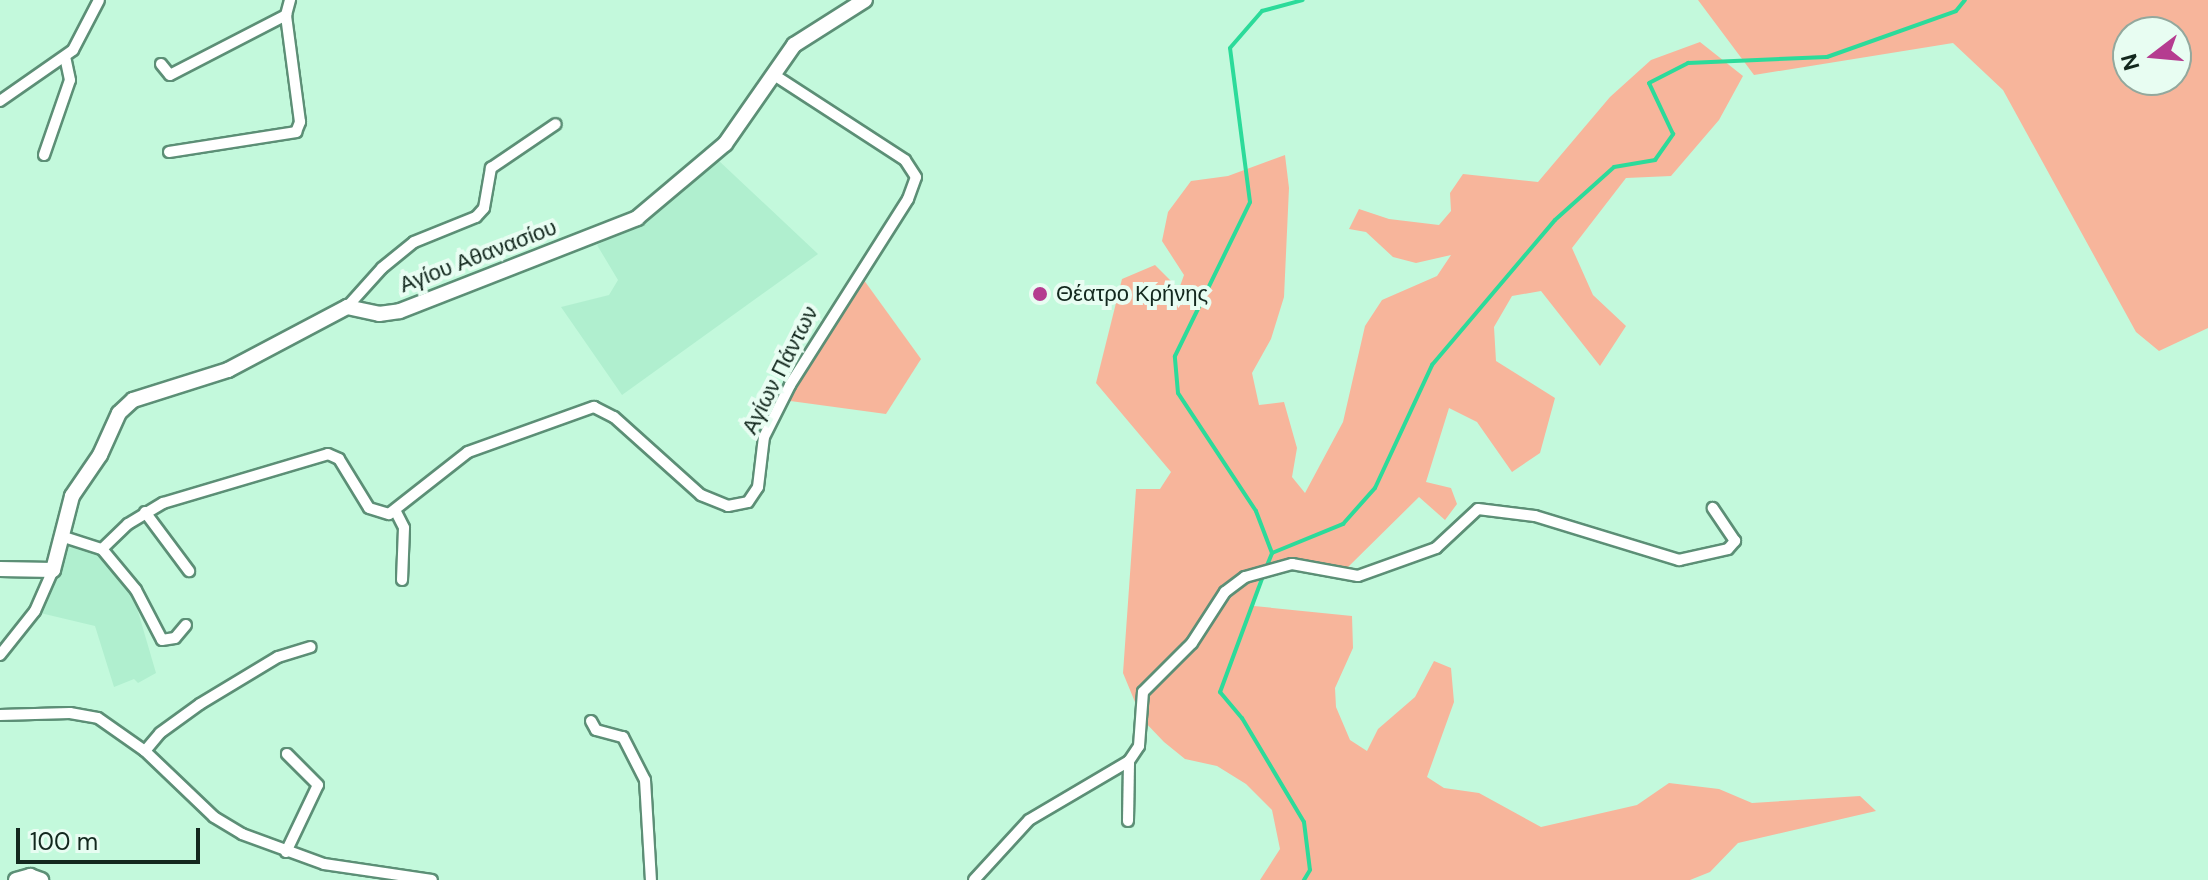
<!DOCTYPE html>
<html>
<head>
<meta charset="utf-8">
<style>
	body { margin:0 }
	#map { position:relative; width:2208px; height:880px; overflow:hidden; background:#c3f9dc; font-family:"DM Sans",sans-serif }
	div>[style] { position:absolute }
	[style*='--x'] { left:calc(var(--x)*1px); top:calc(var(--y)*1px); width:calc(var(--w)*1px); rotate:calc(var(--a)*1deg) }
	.built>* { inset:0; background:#b0efcf }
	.green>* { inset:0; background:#f7b59b }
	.stream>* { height:4px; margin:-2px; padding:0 2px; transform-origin:2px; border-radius:2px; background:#2cdb9a }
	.roads { filter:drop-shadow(2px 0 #5c8f76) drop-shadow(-2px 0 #5c8f76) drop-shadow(0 2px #5c8f76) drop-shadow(0 -2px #5c8f76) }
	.street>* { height:10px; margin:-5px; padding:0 5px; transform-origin:5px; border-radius:5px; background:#fff }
	.secondary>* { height:14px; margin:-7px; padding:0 7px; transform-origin:7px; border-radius:7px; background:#fff }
	.dots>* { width:22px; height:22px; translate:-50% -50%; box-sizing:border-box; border:4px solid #e8fdf2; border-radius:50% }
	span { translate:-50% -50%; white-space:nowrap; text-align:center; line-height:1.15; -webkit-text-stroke:8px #e8fdf2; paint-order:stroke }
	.street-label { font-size:22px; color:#13281e }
	.poi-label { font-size:22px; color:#13281e }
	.left { translate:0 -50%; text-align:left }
	.north { position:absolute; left:2112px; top:16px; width:80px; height:80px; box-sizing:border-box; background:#e8fdf2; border:2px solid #93a89d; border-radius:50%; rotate:254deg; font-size:22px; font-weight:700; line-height:32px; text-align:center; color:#13281e }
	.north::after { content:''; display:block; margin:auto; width:28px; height:36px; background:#b53c90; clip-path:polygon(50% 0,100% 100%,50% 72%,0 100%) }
	.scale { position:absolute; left:16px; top:828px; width:184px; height:36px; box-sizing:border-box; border:4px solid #13281e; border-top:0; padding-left:10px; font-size:24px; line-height:28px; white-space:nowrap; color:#13281e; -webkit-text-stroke:6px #e8fdf2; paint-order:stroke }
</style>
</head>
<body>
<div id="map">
	<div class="built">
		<i style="clip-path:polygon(718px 160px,818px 254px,622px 395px,561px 307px,609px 295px,618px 280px,597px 245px,650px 217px)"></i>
		<i style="clip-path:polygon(62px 542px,104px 555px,130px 584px,156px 673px,138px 683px,134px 679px,114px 687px,95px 626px,32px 611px)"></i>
	</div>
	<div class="green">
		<i style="clip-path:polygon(evenodd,1698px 0,2208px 0,2208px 328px,2159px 351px,2136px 332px,2003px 90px,1953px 43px,1754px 75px,1698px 0,2128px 32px,2176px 32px,2176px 80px,2128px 80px,2128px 32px)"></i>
		<i style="clip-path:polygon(1700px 42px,1743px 76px,1719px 120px,1671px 176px,1626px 178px,1572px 248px,1593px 295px,1626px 326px,1600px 366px,1541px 291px,1512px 296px,1494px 327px,1496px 361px,1555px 398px,1540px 453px,1512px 472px,1477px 422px,1449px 408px,1426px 482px,1451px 488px,1457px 504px,1445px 520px,1419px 497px,1346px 569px,1272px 565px,1258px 583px,1254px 606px,1352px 616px,1353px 648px,1335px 688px,1336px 707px,1350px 740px,1367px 751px,1378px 729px,1415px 697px,1434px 661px,1451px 668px,1454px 702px,1427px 777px,1444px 788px,1479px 793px,1541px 827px,1637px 805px,1669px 783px,1719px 789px,1752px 803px,1860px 796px,1876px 811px,1738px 843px,1710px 872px,1690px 880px,1260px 880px,1280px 849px,1272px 810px,1246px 784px,1217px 766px,1185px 759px,1164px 742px,1142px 719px,1123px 673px,1136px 489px,1160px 489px,1171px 472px,1096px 383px,1122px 279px,1155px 265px,1179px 289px,1184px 275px,1162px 241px,1168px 212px,1191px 181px,1228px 176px,1285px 155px,1289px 188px,1284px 297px,1271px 339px,1252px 373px,1259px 405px,1284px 402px,1297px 448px,1292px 477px,1305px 493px,1343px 422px,1365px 326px,1382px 300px,1437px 276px,1451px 255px,1416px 263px,1393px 257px,1366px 232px,1349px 229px,1359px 209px,1389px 219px,1439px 225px,1451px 211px,1450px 193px,1463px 174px,1538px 182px,1610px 97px,1651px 60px)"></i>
		<i style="clip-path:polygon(861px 276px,921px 359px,886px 414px,783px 400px)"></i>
	</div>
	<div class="stream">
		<i style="--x:1272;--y:553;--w:77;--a:-22.2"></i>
		<i style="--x:1343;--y:524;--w:48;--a:-48.4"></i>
		<i style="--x:1375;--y:488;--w:136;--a:-65.1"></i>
		<i style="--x:1432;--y:365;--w:190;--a:-49.7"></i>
		<i style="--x:1555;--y:220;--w:79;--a:-41.9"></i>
		<i style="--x:1614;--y:167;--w:42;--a:-9.7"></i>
		<i style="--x:1655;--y:160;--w:32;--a:-55"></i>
		<i style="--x:1673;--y:134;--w:56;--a:-115.2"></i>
		<i style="--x:1649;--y:83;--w:44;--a:-27.1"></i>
		<i style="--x:1688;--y:63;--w:139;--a:-2.5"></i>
		<i style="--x:1827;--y:57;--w:137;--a:-19.6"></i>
		<i style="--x:1956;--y:11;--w:14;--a:-51"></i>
		<i style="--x:1266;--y:568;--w:16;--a:-68"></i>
		<i style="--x:1272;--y:553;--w:45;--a:-110.9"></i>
		<i style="--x:1256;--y:511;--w:141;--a:-123.5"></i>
		<i style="--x:1178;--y:393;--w:37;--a:-95"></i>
		<i style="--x:1175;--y:356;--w:171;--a:-64"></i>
		<i style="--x:1250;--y:202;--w:155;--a:-97.4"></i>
		<i style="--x:1230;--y:48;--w:49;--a:-49.1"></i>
		<i style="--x:1262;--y:11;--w:42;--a:-15"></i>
		<i style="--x:1263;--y:576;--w:124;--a:110.3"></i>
		<i style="--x:1220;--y:692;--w:34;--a:50"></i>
		<i style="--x:1242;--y:718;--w:121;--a:59.2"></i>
		<i style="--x:1304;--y:822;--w:48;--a:82.9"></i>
		<i style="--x:1310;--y:870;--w:12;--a:121"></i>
	</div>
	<div class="roads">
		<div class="street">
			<i style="--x:161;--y:64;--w:14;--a:51"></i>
			<i style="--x:170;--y:75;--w:131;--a:-27.3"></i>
			<i style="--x:0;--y:101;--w:89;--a:-34.9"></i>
			<i style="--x:73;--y:50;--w:56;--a:-62.5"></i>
			<i style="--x:169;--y:152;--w:129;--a:-8.9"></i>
			<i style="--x:296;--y:132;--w:11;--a:-68"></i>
			<i style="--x:300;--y:122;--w:108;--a:-97.5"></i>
			<i style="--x:286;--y:15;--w:16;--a:-75"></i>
			<i style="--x:44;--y:155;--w:79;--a:-70.9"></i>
			<i style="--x:70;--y:80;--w:24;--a:-102"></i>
			<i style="--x:347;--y:307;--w:52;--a:-48.1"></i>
			<i style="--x:382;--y:268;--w:41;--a:-39.1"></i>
			<i style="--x:414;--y:242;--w:67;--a:-22"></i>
			<i style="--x:476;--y:217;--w:12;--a:-48"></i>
			<i style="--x:484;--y:208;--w:41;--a:-80.1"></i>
			<i style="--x:491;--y:168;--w:78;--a:-34.1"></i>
			<i style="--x:395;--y:510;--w:20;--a:63"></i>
			<i style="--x:404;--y:528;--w:52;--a:92.2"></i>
			<i style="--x:145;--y:512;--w:74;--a:53.3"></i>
			<i style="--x:64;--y:537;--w:40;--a:18"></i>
			<i style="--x:102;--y:549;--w:36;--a:-44"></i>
			<i style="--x:128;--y:524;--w:41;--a:-31"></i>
			<i style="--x:163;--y:503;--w:172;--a:-16.5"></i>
			<i style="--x:328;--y:454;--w:12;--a:24"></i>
			<i style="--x:339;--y:459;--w:57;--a:58.5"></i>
			<i style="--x:369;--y:508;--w:21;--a:17"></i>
			<i style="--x:389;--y:514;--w:100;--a:-38.1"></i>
			<i style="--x:468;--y:452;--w:134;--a:-19.7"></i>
			<i style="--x:594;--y:407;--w:22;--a:27"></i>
			<i style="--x:614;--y:417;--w:117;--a:41.9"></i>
			<i style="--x:701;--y:495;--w:29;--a:22"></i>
			<i style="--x:728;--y:506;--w:20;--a:-11"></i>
			<i style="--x:748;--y:502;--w:18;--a:-56"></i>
			<i style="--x:758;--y:487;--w:50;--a:-83.2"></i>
			<i style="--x:764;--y:437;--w:58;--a:-63.4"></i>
			<i style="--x:790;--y:385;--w:220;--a:-57.6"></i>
			<i style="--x:908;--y:199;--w:23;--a:-70"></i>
			<i style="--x:916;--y:177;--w:20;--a:-123"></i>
			<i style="--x:905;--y:160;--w:156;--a:-147"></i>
			<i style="--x:102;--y:549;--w:53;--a:50.3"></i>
			<i style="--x:136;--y:590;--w:56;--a:62.5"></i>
			<i style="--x:162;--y:640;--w:13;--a:-9"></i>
			<i style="--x:175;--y:638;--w:17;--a:-50"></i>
			<i style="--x:0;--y:655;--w:56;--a:-51.5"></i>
			<i style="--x:35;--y:611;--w:45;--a:-66.3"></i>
			<i style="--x:0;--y:715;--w:70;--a:-1.6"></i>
			<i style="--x:70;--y:713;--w:28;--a:10"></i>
			<i style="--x:98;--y:718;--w:57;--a:35.1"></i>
			<i style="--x:145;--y:751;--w:95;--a:43.7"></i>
			<i style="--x:214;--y:817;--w:33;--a:31"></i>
			<i style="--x:242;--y:834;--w:87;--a:20.1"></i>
			<i style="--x:324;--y:864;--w:109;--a:8.4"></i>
			<i style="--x:591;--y:721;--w:10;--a:61"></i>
			<i style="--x:596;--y:730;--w:28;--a:15"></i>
			<i style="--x:623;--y:737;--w:48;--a:62.9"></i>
			<i style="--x:645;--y:780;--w:100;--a:86.6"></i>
			<i style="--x:145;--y:751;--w:23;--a:-50"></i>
			<i style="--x:160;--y:733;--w:49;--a:-35.9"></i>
			<i style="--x:200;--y:704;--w:91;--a:-31.1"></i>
			<i style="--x:278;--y:657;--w:34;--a:-17"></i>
			<i style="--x:1128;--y:821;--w:60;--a:-89"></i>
			<i style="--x:286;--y:852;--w:74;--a:-64.5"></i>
			<i style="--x:318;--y:785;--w:44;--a:-135"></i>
			<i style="--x:974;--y:880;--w:81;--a:-47.5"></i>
			<i style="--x:1029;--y:820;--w:116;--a:-30.5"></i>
			<i style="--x:1129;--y:761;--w:18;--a:-56"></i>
			<i style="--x:1139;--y:746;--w:54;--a:-85.8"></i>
			<i style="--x:1143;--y:692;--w:69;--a:-45"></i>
			<i style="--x:1192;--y:643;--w:61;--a:-57.1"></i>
			<i style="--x:1225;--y:592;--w:25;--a:-37"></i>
			<i style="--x:1245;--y:577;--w:49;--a:-15.5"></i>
			<i style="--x:1292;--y:564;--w:67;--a:10.3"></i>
			<i style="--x:1358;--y:576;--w:83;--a:-19.7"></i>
			<i style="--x:1436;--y:548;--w:57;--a:-42.9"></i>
			<i style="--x:1478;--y:509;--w:57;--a:7"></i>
			<i style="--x:1535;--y:516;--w:151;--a:17"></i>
			<i style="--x:1679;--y:560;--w:50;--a:-12.7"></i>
			<i style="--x:1728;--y:549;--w:11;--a:-49"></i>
			<i style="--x:1735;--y:541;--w:40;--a:-124"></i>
		</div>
		<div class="secondary">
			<i style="--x:0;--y:569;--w:53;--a:1.1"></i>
			<i style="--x:53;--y:570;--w:76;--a:-75.6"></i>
			<i style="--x:72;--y:496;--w:50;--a:-55.7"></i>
			<i style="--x:100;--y:455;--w:46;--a:-65.7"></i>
			<i style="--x:119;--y:413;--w:19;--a:-43"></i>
			<i style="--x:133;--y:400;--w:100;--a:-17.5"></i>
			<i style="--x:228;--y:370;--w:135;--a:-27.9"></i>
			<i style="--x:347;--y:307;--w:33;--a:12"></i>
			<i style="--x:379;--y:314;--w:21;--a:-8"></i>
			<i style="--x:400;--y:311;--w:255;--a:-21.4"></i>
			<i style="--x:637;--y:218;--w:115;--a:-40.1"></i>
			<i style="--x:725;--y:144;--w:121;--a:-55.1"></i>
			<i style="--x:794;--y:45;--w:84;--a:-32.4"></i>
			<i style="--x:16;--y:880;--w:15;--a:-16"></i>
			<i style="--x:30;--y:876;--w:12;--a:20"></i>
		</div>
	</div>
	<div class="dots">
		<i style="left:1040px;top:294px;background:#b53c90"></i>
	</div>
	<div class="street-label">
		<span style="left:478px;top:256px;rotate:-21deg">Αγίου Αθανασίου</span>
		<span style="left:780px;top:370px;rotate:-63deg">Αγίων Πάντων</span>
	</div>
	<div class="poi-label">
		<span class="left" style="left:1056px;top:294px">Θέατρο Κρήνης</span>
	</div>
	<div class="north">N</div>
	<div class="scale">100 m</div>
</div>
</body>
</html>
